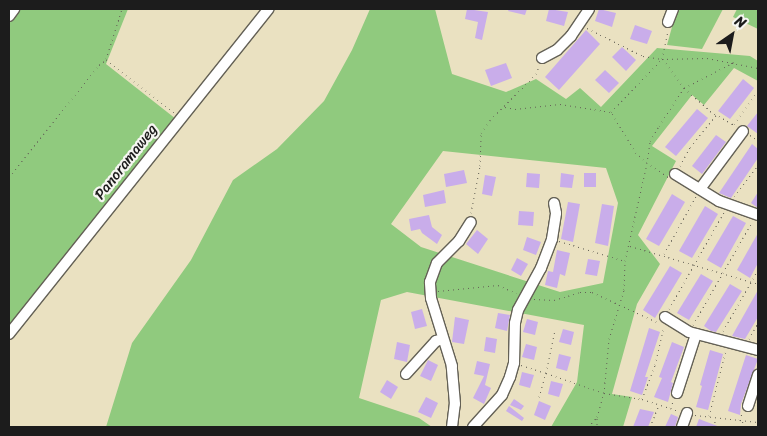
<!DOCTYPE html>
<html>
<head>
<meta charset="utf-8">
<style>
	body { margin:0 }
	#map { position:relative; width:767px; height:436px; overflow:hidden; background:#eae1c1; font-family:Sriracha,sans-serif }
	div>[style] { position:absolute }
	[style*='--x'] { left:calc(var(--x)*1px); top:calc(var(--y)*1px); width:calc(var(--w)*1px); rotate:calc(var(--a)*1deg) }
	.green>* { inset:0; background:#90ca7e }
	.building>* { inset:0; background:#c9adea }
	.path>* { height:1px; margin-top:-0.5px; transform-origin:0; background:repeating-linear-gradient(90deg,#646156 0 1px,transparent 0 5px) }
	.roads { filter:drop-shadow(1px 0 #646156) drop-shadow(-1px 0 #646156) drop-shadow(0 1px #646156) drop-shadow(0 -1px #646156) }
	.minor>* { height:10px; margin:-5px; padding:0 5px; transform-origin:5px; border-radius:5px; background:#fff }
	span { translate:-50% -50%; white-space:nowrap; text-align:center; line-height:1.15; -webkit-text-stroke:4.5px #f6f6f2; paint-order:stroke }
	.street-label { font-size:15px; color:#1c1c1c }
	.frame { position:absolute; inset:0; border:10px solid #1c1c1c; pointer-events:none }
	.north { position:absolute; left:707px; top:10px; width:50px; height:50px; -webkit-text-stroke:4px #f6f6f2; paint-order:stroke; rotate:33deg; font-size:14px; font-weight:700; line-height:20px; text-align:center; color:#1c1c1c }
	.north::after { content:''; display:block; margin:auto; width:18px; height:22px; background:#1c1c1c; clip-path:polygon(50% 0,100% 100%,50% 72%,0 100%) }
</style>
</head>
<body>
<div id="map">
	<div class="green">
		<i style="clip-path:polygon(13px 9px,128px 9px,106px 64px,176px 119px,9px 328px,9px 14px)"></i>
		<i style="clip-path:polygon(evenodd,370px 9px,435px 9px,452px 74px,506px 92px,536px 79px,566px 99px,580px 88px,601px 107px,657px 48px,750px 56px,758px 61px,758px 81px,734px 68px,704px 105px,692px 95px,652px 146px,676px 161px,638px 235px,660px 264px,637px 304px,612px 394px,632px 397px,623px 427px,551px 427px,577px 382px,584px 325px,407px 292px,381px 300px,359px 398px,419px 418px,432px 427px,106px 427px,132px 343px,191px 260px,233px 180px,277px 149px,324px 101px,352px 50px,370px 9px,443px 151px,606px 168px,618px 203px,603px 283px,560px 292px,421px 247px,391px 224px,443px 151px)"></i>
		<i style="clip-path:polygon(677px 9px,723px 9px,702px 49px,667px 45px)"></i>
		<i style="clip-path:polygon(737px 9px,758px 9px,758px 29px,733px 17px)"></i>
	</div>
	<div class="building">
		<i style="clip-path:polygon(467px 9px,488px 12px,482px 40px,475px 38px,478px 22px,465px 19px)"></i>
		<i style="clip-path:polygon(509px 9px,527px 9px,525px 15px,508px 11px)"></i>
		<i style="clip-path:polygon(549px 9px,568px 12px,564px 26px,546px 21px)"></i>
		<i style="clip-path:polygon(599px 9px,616px 13px,612px 27px,595px 21px)"></i>
		<i style="clip-path:polygon(635px 25px,652px 31px,647px 44px,630px 39px)"></i>
		<i style="clip-path:polygon(586px 30px,600px 44px,559px 90px,545px 77px)"></i>
		<i style="clip-path:polygon(622px 47px,636px 60px,626px 71px,612px 57px)"></i>
		<i style="clip-path:polygon(506px 63px,512px 78px,491px 86px,485px 70px)"></i>
		<i style="clip-path:polygon(605px 70px,619px 83px,609px 93px,595px 80px)"></i>
		<i style="clip-path:polygon(743px 79px,754px 88px,730px 119px,718px 111px)"></i>
		<i style="clip-path:polygon(697px 109px,708px 118px,676px 156px,665px 147px)"></i>
		<i style="clip-path:polygon(758px 112px,758px 134px,747px 126px)"></i>
		<i style="clip-path:polygon(716px 135px,726px 142px,702px 174px,692px 166px)"></i>
		<i style="clip-path:polygon(752px 144px,758px 149px,758px 158px,731px 198px,719px 193px)"></i>
		<i style="clip-path:polygon(464px 170px,467px 183px,446px 187px,444px 174px)"></i>
		<i style="clip-path:polygon(527px 173px,540px 174px,539px 188px,526px 187px)"></i>
		<i style="clip-path:polygon(561px 173px,574px 175px,572px 188px,560px 187px)"></i>
		<i style="clip-path:polygon(584px 173px,596px 173px,596px 187px,584px 187px)"></i>
		<i style="clip-path:polygon(485px 175px,496px 177px,492px 196px,482px 194px)"></i>
		<i style="clip-path:polygon(444px 190px,446px 203px,425px 207px,423px 195px)"></i>
		<i style="clip-path:polygon(758px 192px,758px 208px,751px 203px)"></i>
		<i style="clip-path:polygon(672px 194px,685px 202px,659px 246px,646px 239px)"></i>
		<i style="clip-path:polygon(568px 202px,580px 204px,573px 242px,561px 239px)"></i>
		<i style="clip-path:polygon(602px 204px,614px 206px,608px 246px,595px 243px)"></i>
		<i style="clip-path:polygon(705px 206px,718px 214px,692px 258px,679px 251px)"></i>
		<i style="clip-path:polygon(519px 211px,534px 212px,533px 226px,518px 225px)"></i>
		<i style="clip-path:polygon(429px 215px,432px 227px,442px 235px,437px 244px,422px 233px,420px 229px,411px 231px,409px 219px)"></i>
		<i style="clip-path:polygon(733px 216px,746px 223px,721px 268px,707px 260px)"></i>
		<i style="clip-path:polygon(477px 230px,488px 239px,478px 254px,466px 244px)"></i>
		<i style="clip-path:polygon(758px 233px,758px 263px,750px 278px,737px 270px)"></i>
		<i style="clip-path:polygon(527px 237px,541px 242px,536px 255px,523px 250px)"></i>
		<i style="clip-path:polygon(557px 250px,570px 253px,565px 276px,560px 274px,557px 288px,545px 285px,548px 271px,553px 272px)"></i>
		<i style="clip-path:polygon(517px 258px,528px 264px,521px 276px,511px 270px)"></i>
		<i style="clip-path:polygon(588px 259px,600px 261px,597px 276px,585px 274px)"></i>
		<i style="clip-path:polygon(670px 266px,682px 273px,655px 318px,643px 310px)"></i>
		<i style="clip-path:polygon(701px 274px,713px 281px,689px 320px,677px 313px)"></i>
		<i style="clip-path:polygon(730px 284px,742px 291px,716px 332px,711px 331px,704px 326px)"></i>
		<i style="clip-path:polygon(758px 290px,758px 317px,745px 339px,732px 336px)"></i>
		<i style="clip-path:polygon(422px 309px,427px 326px,415px 329px,411px 312px)"></i>
		<i style="clip-path:polygon(498px 313px,510px 315px,507px 331px,495px 328px)"></i>
		<i style="clip-path:polygon(455px 317px,469px 320px,464px 344px,452px 342px)"></i>
		<i style="clip-path:polygon(527px 319px,538px 322px,535px 335px,523px 332px)"></i>
		<i style="clip-path:polygon(649px 328px,660px 332px,645px 377px,648px 377px,642px 395px,630px 391px)"></i>
		<i style="clip-path:polygon(563px 329px,574px 332px,571px 345px,559px 342px)"></i>
		<i style="clip-path:polygon(486px 337px,497px 339px,495px 353px,484px 351px)"></i>
		<i style="clip-path:polygon(397px 342px,410px 345px,407px 362px,394px 359px)"></i>
		<i style="clip-path:polygon(672px 342px,684px 347px,671px 382px,673px 383px,668px 402px,654px 397px,662px 378px,659px 377px)"></i>
		<i style="clip-path:polygon(526px 344px,537px 347px,534px 360px,522px 357px)"></i>
		<i style="clip-path:polygon(710px 350px,723px 354px,708px 410px,696px 407px,702px 386px,700px 385px)"></i>
		<i style="clip-path:polygon(559px 354px,571px 357px,567px 371px,556px 368px)"></i>
		<i style="clip-path:polygon(746px 355px,758px 359px,741px 404px,740px 415px,728px 411px)"></i>
		<i style="clip-path:polygon(428px 360px,438px 365px,431px 381px,420px 376px)"></i>
		<i style="clip-path:polygon(477px 361px,490px 364px,485px 385px,491px 388px,484px 404px,473px 398px,484px 376px,474px 374px)"></i>
		<i style="clip-path:polygon(522px 372px,534px 375px,530px 388px,519px 385px)"></i>
		<i style="clip-path:polygon(387px 380px,398px 387px,391px 399px,380px 392px)"></i>
		<i style="clip-path:polygon(551px 381px,563px 384px,559px 397px,548px 394px)"></i>
		<i style="clip-path:polygon(426px 397px,438px 403px,431px 418px,418px 412px)"></i>
		<i style="clip-path:polygon(514px 399px,524px 406px,521px 410px,510px 405px)"></i>
		<i style="clip-path:polygon(539px 401px,551px 406px,545px 420px,534px 415px)"></i>
		<i style="clip-path:polygon(509px 406px,524px 418px,522px 421px,506px 411px)"></i>
		<i style="clip-path:polygon(640px 409px,654px 412px,648px 427px,633px 427px)"></i>
		<i style="clip-path:polygon(671px 414px,678px 417px,675px 427px,665px 427px)"></i>
		<i style="clip-path:polygon(699px 419px,720px 427px,696px 427px)"></i>
	</div>
	<div class="path">
		<i style="--x:587;--y:28;--w:63;--a:26.6"></i>
		<i style="--x:643;--y:56;--w:19;--a:9"></i>
		<i style="--x:662;--y:59;--w:45;--a:-1.3"></i>
		<i style="--x:707;--y:58;--w:52;--a:11.1"></i>
		<i style="--x:106;--y:59;--w:52;--a:-72.3"></i>
		<i style="--x:663;--y:59;--w:36;--a:54"></i>
		<i style="--x:684;--y:88;--w:35;--a:41"></i>
		<i style="--x:710;--y:111;--w:30;--a:30"></i>
		<i style="--x:505;--y:107;--w:10;--a:11"></i>
		<i style="--x:515;--y:109;--w:45;--a:-6.3"></i>
		<i style="--x:560;--y:104;--w:52;--a:8.9"></i>
		<i style="--x:611;--y:112;--w:74;--a:-46.1"></i>
		<i style="--x:662;--y:59;--w:29;--a:-78"></i>
		<i style="--x:734;--y:124;--w:41;--a:-54"></i>
		<i style="--x:750;--y:135;--w:9;--a:32"></i>
		<i style="--x:680;--y:166;--w:21;--a:-62"></i>
		<i style="--x:690;--y:147;--w:43;--a:-50.7"></i>
		<i style="--x:9;--y:177;--w:144;--a:-51.2"></i>
		<i style="--x:99;--y:65;--w:9;--a:-36"></i>
		<i style="--x:106;--y:60;--w:87;--a:37.5"></i>
		<i style="--x:668;--y:177;--w:25;--a:-146"></i>
		<i style="--x:647;--y:163;--w:22;--a:-82"></i>
		<i style="--x:650;--y:141;--w:17;--a:-59"></i>
		<i style="--x:659;--y:126;--w:45;--a:-56.7"></i>
		<i style="--x:684;--y:88;--w:56;--a:-27.5"></i>
		<i style="--x:734;--y:196;--w:39;--a:-52"></i>
		<i style="--x:471;--y:213;--w:48;--a:-79.2"></i>
		<i style="--x:480;--y:166;--w:33;--a:-88"></i>
		<i style="--x:481;--y:133;--w:16;--a:-55"></i>
		<i style="--x:490;--y:120;--w:65;--a:-45"></i>
		<i style="--x:536;--y:74;--w:9;--a:-69"></i>
		<i style="--x:559;--y:241;--w:69;--a:16.9"></i>
		<i style="--x:630;--y:246;--w:134;--a:16.5"></i>
		<i style="--x:664;--y:254;--w:66;--a:-61.1"></i>
		<i style="--x:438;--y:291;--w:60;--a:-5.7"></i>
		<i style="--x:498;--y:285;--w:20;--a:24"></i>
		<i style="--x:534;--y:299;--w:20;--a:3"></i>
		<i style="--x:554;--y:300;--w:27;--a:-17"></i>
		<i style="--x:580;--y:292;--w:12;--a:0"></i>
		<i style="--x:592;--y:292;--w:74;--a:24.8"></i>
		<i style="--x:669;--y:309;--w:112;--a:-60.4"></i>
		<i style="--x:693;--y:325;--w:119;--a:-60.2"></i>
		<i style="--x:723;--y:331;--w:70;--a:-60.2"></i>
		<i style="--x:749;--y:339;--w:18;--a:-61"></i>
		<i style="--x:521;--y:365;--w:26;--a:18"></i>
		<i style="--x:546;--y:373;--w:44;--a:-78.2"></i>
		<i style="--x:539;--y:397;--w:25;--a:-74"></i>
		<i style="--x:546;--y:373;--w:61;--a:19"></i>
		<i style="--x:604;--y:393;--w:38;--a:9"></i>
		<i style="--x:642;--y:399;--w:39;--a:18"></i>
		<i style="--x:642;--y:399;--w:36;--a:-69"></i>
		<i style="--x:655;--y:365;--w:39;--a:-77"></i>
		<i style="--x:670;--y:408;--w:9;--a:-63"></i>
		<i style="--x:695;--y:415;--w:63;--a:6.3"></i>
		<i style="--x:709;--y:416;--w:68;--a:-75.6"></i>
		<i style="--x:597;--y:418;--w:9;--a:90"></i>
		<i style="--x:739;--y:420;--w:9;--a:-63"></i>
		<i style="--x:588;--y:427;--w:13;--a:-48"></i>
		<i style="--x:597;--y:417;--w:25;--a:-74"></i>
		<i style="--x:604;--y:393;--w:54;--a:-84.7"></i>
		<i style="--x:609;--y:339;--w:51;--a:-73"></i>
		<i style="--x:624;--y:290;--w:29;--a:-88"></i>
		<i style="--x:625;--y:261;--w:100;--a:-77.3"></i>
		<i style="--x:647;--y:163;--w:15;--a:-138"></i>
		<i style="--x:636;--y:153;--w:48;--a:-121.4"></i>
		<i style="--x:650;--y:427;--w:24;--a:-68"></i>
		<i style="--x:713;--y:427;--w:9;--a:-69"></i>
		<i style="--x:741;--y:427;--w:6;--a:-72"></i>
	</div>
	<div class="roads">
		<div class="minor">
			<i style="--x:9;--y:16;--w:9;--a:-54"></i>
			<i style="--x:668;--y:22;--w:14;--a:-69"></i>
			<i style="--x:542;--y:58;--w:17;--a:-28"></i>
			<i style="--x:557;--y:50;--w:20;--a:-45"></i>
			<i style="--x:571;--y:36;--w:32;--a:-56"></i>
			<i style="--x:675;--y:174;--w:52;--a:31.5"></i>
			<i style="--x:719;--y:201;--w:41;--a:19.7"></i>
			<i style="--x:700;--y:189;--w:72;--a:-53.4"></i>
			<i style="--x:665;--y:317;--w:28;--a:32"></i>
			<i style="--x:689;--y:332;--w:71;--a:14.6"></i>
			<i style="--x:9;--y:334;--w:416;--a:-51.4"></i>
			<i style="--x:406;--y:374;--w:45;--a:-47.7"></i>
			<i style="--x:436;--y:341;--w:7;--a:-16"></i>
			<i style="--x:677;--y:393;--w:62;--a:-72.1"></i>
			<i style="--x:748;--y:406;--w:33;--a:-72"></i>
			<i style="--x:452;--y:427;--w:23;--a:-83"></i>
			<i style="--x:455;--y:404;--w:38;--a:-95"></i>
			<i style="--x:452;--y:366;--w:71;--a:-107.2"></i>
			<i style="--x:431;--y:298;--w:16;--a:-94"></i>
			<i style="--x:430;--y:282;--w:20;--a:-70"></i>
			<i style="--x:437;--y:263;--w:31;--a:-45"></i>
			<i style="--x:459;--y:241;--w:22;--a:-58"></i>
			<i style="--x:473;--y:427;--w:43;--a:-47.8"></i>
			<i style="--x:502;--y:395;--w:20;--a:-66"></i>
			<i style="--x:510;--y:377;--w:15;--a:-74"></i>
			<i style="--x:514;--y:363;--w:40;--a:-88.6"></i>
			<i style="--x:515;--y:323;--w:13;--a:-77"></i>
			<i style="--x:518;--y:310;--w:48;--a:-61.3"></i>
			<i style="--x:541;--y:268;--w:31;--a:-69"></i>
			<i style="--x:552;--y:239;--w:26;--a:-81"></i>
			<i style="--x:556;--y:213;--w:10;--a:-101"></i>
			<i style="--x:682;--y:427;--w:15;--a:-70"></i>
		</div>
	</div>
	<div class="street-label">
		<span style="left:126px;top:162px;rotate:-52deg">Panoramaweg</span>
	</div>
	<div class="frame"></div>
	<div class="north">N</div>
</div>
</body>
</html>
